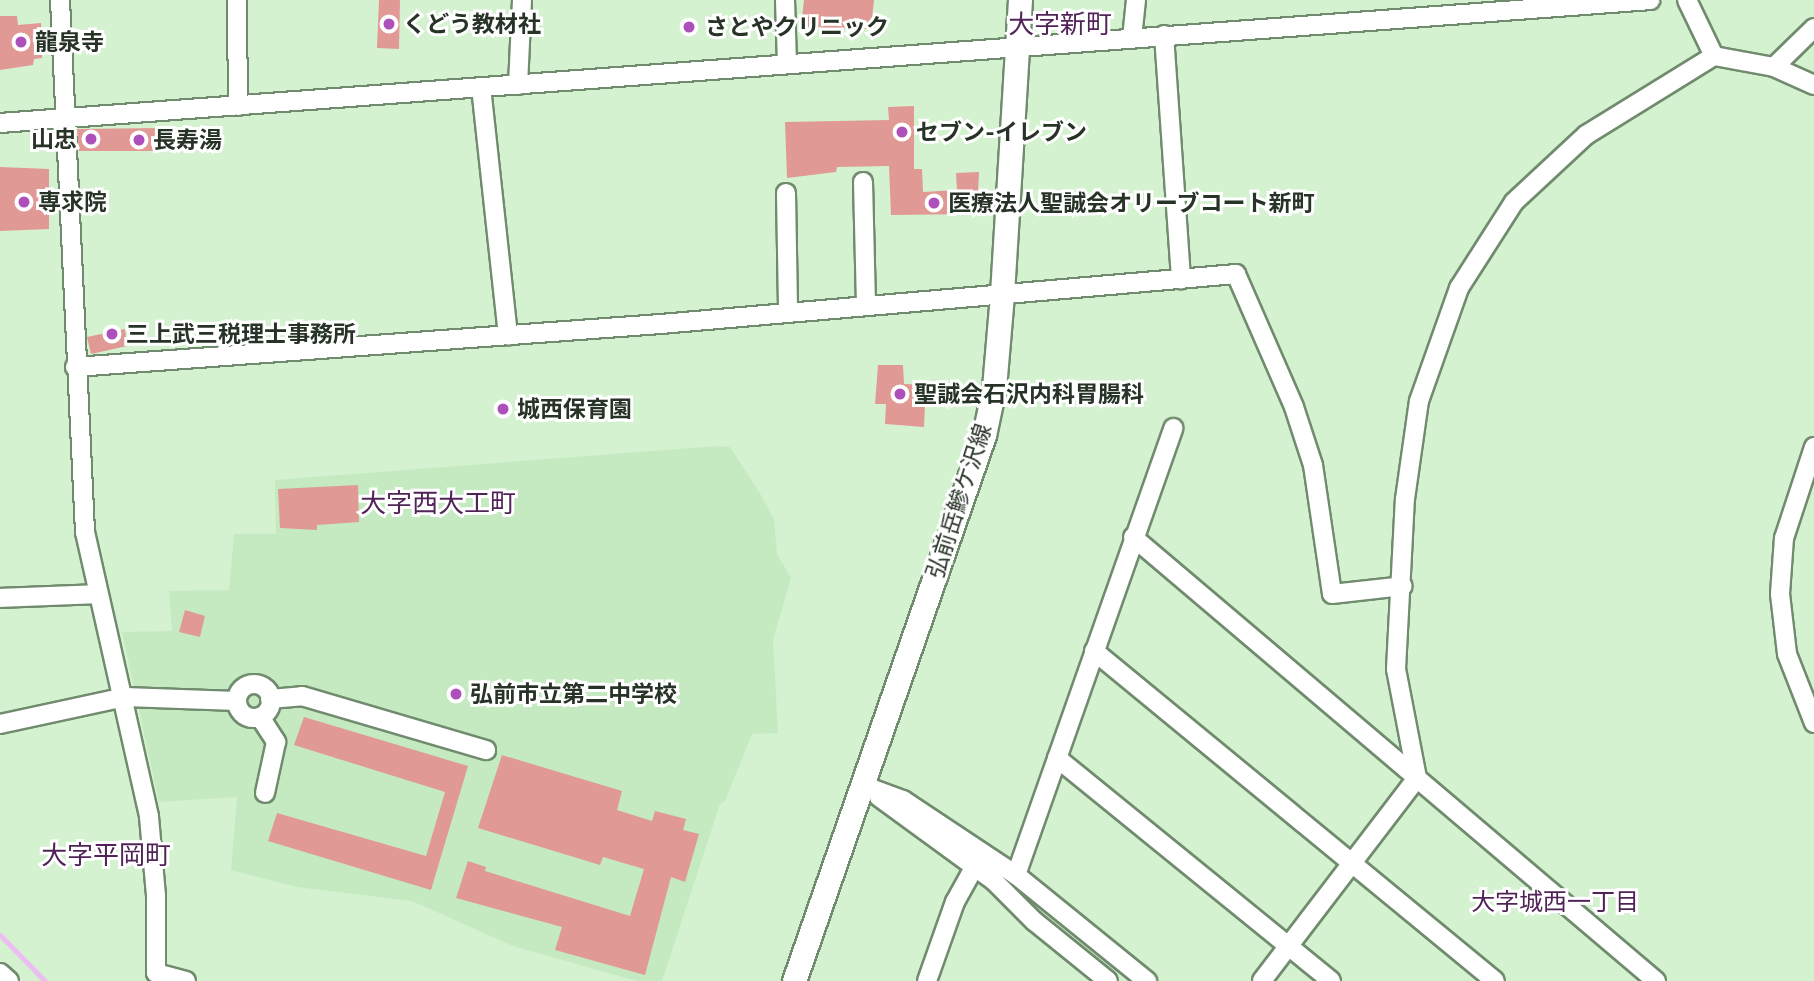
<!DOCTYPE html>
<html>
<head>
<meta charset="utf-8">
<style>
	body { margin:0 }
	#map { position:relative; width:1814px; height:981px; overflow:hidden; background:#d4f2d0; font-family:"Space Grotesk","Noto Sans JP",sans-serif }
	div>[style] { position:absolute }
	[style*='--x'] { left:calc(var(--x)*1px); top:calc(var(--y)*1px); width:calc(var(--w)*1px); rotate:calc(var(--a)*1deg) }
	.built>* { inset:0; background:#c5e9c1 }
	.stream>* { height:5px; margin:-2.5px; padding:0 2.5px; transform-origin:2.5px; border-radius:2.5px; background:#ecbdf2 }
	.building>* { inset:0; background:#e19995 }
	.roads { filter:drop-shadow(2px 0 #708b6d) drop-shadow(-2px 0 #708b6d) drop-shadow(0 2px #708b6d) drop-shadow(0 -2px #708b6d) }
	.minor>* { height:18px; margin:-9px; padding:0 9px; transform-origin:9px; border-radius:9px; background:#fff }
	.minor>.ring { margin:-9px; padding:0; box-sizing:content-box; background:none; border:18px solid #fff; border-radius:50% }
	.major>* { height:23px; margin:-11.5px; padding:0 11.5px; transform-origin:11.5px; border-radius:11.5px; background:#fff }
	.dots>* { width:19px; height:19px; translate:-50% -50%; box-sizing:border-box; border:4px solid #fff; border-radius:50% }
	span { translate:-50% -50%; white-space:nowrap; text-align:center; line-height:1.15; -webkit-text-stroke:6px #fff; paint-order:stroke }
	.poi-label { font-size:23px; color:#283327; font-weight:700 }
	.left { translate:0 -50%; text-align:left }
	.right { translate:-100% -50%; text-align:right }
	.street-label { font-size:23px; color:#283327 }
	.neighbourhood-label { font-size:24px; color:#512458 }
	.quarter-label { font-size:26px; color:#512458 }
</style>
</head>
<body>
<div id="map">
	<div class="built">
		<i style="clip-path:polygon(717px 446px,730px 447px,761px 495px,774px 520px,777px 554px,791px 578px,773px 640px,778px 733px,752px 734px,725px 801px,720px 804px,662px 981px,637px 981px,513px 946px,412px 901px,297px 887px,231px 870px,237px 797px,159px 802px,122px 632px,172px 631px,169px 591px,229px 590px,234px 534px,276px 534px,275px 480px)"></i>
	</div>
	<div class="stream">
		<i style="--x:0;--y:935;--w:64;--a:45.6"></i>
	</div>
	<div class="building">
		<i style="clip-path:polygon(379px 0,400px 0,399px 49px,377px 48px)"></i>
		<i style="clip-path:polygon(804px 0,874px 0,871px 29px,801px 27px)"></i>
		<i style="clip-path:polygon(0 16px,17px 16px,18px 25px,41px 23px,42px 58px,34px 59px,33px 65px,0 70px)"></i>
		<i style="clip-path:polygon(914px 106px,914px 169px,922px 169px,923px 192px,957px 190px,956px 173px,979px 172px,977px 214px,891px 215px,889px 166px,837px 167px,836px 172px,787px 178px,785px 122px,889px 120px,888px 107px)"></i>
		<i style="clip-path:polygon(160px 128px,160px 151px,79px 151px,77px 129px)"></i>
		<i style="clip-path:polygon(0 167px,49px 169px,49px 229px,0 231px)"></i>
		<i style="clip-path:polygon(125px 329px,127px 346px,91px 354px,87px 337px)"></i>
		<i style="clip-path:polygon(878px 365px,903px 365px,904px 384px,926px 385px,924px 427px,885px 424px,886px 404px,875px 404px)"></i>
		<i style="clip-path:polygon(358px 485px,359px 522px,317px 525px,317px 530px,280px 528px,278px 489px)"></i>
		<i style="clip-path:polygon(185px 610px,205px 616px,200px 637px,179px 632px)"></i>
		<i style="clip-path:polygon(304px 717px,468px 766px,431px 890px,268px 841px,277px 813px,426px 856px,445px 792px,294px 745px)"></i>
		<i style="clip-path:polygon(502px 755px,622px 791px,617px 810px,652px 821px,655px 811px,686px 819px,683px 830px,699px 834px,685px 882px,671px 877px,645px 975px,555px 950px,562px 927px,456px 898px,468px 861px,486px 867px,485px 871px,630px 916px,644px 869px,603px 857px,600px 865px,478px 828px)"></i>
	</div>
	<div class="roads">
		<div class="minor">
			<i style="--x:60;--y:0;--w:533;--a:87.31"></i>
			<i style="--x:85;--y:532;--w:292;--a:77.3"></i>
			<i style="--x:149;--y:817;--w:78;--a:84.9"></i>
			<i style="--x:156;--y:895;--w:78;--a:90"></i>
			<i style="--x:156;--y:973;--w:31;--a:15"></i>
			<i style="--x:237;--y:0;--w:106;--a:89.5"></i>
			<i style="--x:785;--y:0;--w:64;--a:88.2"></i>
			<i style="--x:1687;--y:0;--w:62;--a:64.3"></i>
			<i style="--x:1164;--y:35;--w:245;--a:86"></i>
			<i style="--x:1132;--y:38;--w:38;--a:-84"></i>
			<i style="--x:1774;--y:67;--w:56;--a:-44.3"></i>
			<i style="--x:518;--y:85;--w:85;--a:-87.3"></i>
			<i style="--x:481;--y:87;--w:250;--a:83.8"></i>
			<i style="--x:0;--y:123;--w:1655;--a:-4.26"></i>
			<i style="--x:863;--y:182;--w:122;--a:88.6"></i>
			<i style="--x:786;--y:193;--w:119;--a:89"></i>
			<i style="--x:75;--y:367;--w:588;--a:-4.2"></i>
			<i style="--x:661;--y:324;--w:577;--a:-4.97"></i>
			<i style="--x:1236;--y:274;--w:145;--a:66.4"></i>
			<i style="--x:1294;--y:407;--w:61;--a:71.9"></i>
			<i style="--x:1313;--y:465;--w:130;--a:81.6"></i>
			<i style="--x:1332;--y:594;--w:71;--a:-6.4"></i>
			<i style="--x:1814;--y:447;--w:96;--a:108.2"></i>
			<i style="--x:1784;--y:538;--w:56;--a:94.1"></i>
			<i style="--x:1780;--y:594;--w:60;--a:83.3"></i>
			<i style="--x:1787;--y:654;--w:74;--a:68.6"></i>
			<i style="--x:1133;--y:537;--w:372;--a:40.3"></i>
			<i style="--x:1417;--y:778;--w:255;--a:127.4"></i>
			<i style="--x:0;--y:598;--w:98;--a:-2.3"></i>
			<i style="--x:1094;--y:651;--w:519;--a:39.45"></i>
			<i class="ring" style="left:237px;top:684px;width:16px;height:16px"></i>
			<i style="--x:270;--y:699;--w:32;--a:-5"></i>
			<i style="--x:302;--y:696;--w:192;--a:16.4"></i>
			<i style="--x:260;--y:717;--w:30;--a:57"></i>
			<i style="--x:276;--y:742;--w:52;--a:102.2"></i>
			<i style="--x:0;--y:724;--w:128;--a:-12.2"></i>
			<i style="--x:125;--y:697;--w:112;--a:2"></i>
			<i style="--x:1057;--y:758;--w:353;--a:39.1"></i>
			<i style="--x:862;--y:785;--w:44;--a:20.1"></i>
			<i style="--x:903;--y:800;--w:136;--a:33.6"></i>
			<i style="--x:1016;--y:875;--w:169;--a:39"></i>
			<i style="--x:879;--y:797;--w:142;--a:36.1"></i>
			<i style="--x:994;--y:881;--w:57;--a:45"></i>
			<i style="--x:1034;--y:921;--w:95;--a:39"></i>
			<i style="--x:1016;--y:875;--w:474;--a:-70.6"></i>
			<i style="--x:0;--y:973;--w:12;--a:42"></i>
			<i style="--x:927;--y:981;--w:84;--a:-70.5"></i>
			<i style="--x:955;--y:902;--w:39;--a:-61"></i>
			<i style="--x:1656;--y:981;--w:314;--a:-139.7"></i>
			<i style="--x:1417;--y:778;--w:111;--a:-100.9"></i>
			<i style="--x:1396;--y:669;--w:170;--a:-87"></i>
			<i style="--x:1405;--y:499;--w:99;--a:-81.9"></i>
			<i style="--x:1419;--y:401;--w:120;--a:-70.5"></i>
			<i style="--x:1459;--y:288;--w:102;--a:-57.4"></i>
			<i style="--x:1514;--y:202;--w:98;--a:-42.9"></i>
			<i style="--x:1586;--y:135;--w:150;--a:-31.7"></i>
			<i style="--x:1714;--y:56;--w:61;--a:10.4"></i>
			<i style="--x:1774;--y:67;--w:44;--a:24.2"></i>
		</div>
		<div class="major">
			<i style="--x:794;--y:981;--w:578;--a:-70.81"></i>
			<i style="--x:984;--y:435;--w:48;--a:-78"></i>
			<i style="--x:994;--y:388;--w:94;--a:-85.1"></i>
			<i style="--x:1002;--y:294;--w:295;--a:-86.5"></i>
		</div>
	</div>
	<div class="dots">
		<i style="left:389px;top:24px;background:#ad50bb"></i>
		<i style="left:689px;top:27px;background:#ad50bb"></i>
		<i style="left:21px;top:42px;background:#ad50bb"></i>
		<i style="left:902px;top:132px;background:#ad50bb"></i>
		<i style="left:91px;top:139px;background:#ad50bb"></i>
		<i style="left:139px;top:140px;background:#ad50bb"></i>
		<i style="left:24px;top:202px;background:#ad50bb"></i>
		<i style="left:934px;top:203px;background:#ad50bb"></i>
		<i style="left:112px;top:334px;background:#ad50bb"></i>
		<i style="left:900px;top:394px;background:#ad50bb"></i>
		<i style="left:503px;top:409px;background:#ad50bb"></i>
		<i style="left:456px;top:694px;background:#ad50bb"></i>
	</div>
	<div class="poi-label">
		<span class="left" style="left:403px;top:24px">くどう教材社</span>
		<span class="left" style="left:705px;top:27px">さとやクリニック</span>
		<span class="left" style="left:35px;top:42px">龍泉寺</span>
		<span class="left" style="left:916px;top:132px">セブン-イレブン</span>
		<span class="right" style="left:77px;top:139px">山忠</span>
		<span class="left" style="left:153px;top:140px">長寿湯</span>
		<span class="left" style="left:38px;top:202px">専求院</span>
		<span class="left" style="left:948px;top:203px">医療法人聖誠会オリーブコート新町</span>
		<span class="left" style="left:126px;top:334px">三上武三税理士事務所</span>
		<span class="left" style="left:914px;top:394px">聖誠会石沢内科胃腸科</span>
		<span class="left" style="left:517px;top:409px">城西保育園</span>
		<span class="left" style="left:470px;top:694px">弘前市立第二中学校</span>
	</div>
	<div class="street-label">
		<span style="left:959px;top:501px;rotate:-72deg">弘前岳鰺ケ沢線</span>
	</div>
	<div class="neighbourhood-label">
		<span style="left:1555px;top:902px">大字城西一丁目</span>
	</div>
	<div class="quarter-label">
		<span style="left:1060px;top:25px">大字新町</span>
		<span style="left:438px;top:504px">大字西大工町</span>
		<span style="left:106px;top:856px">大字平岡町</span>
	</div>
</div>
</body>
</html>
